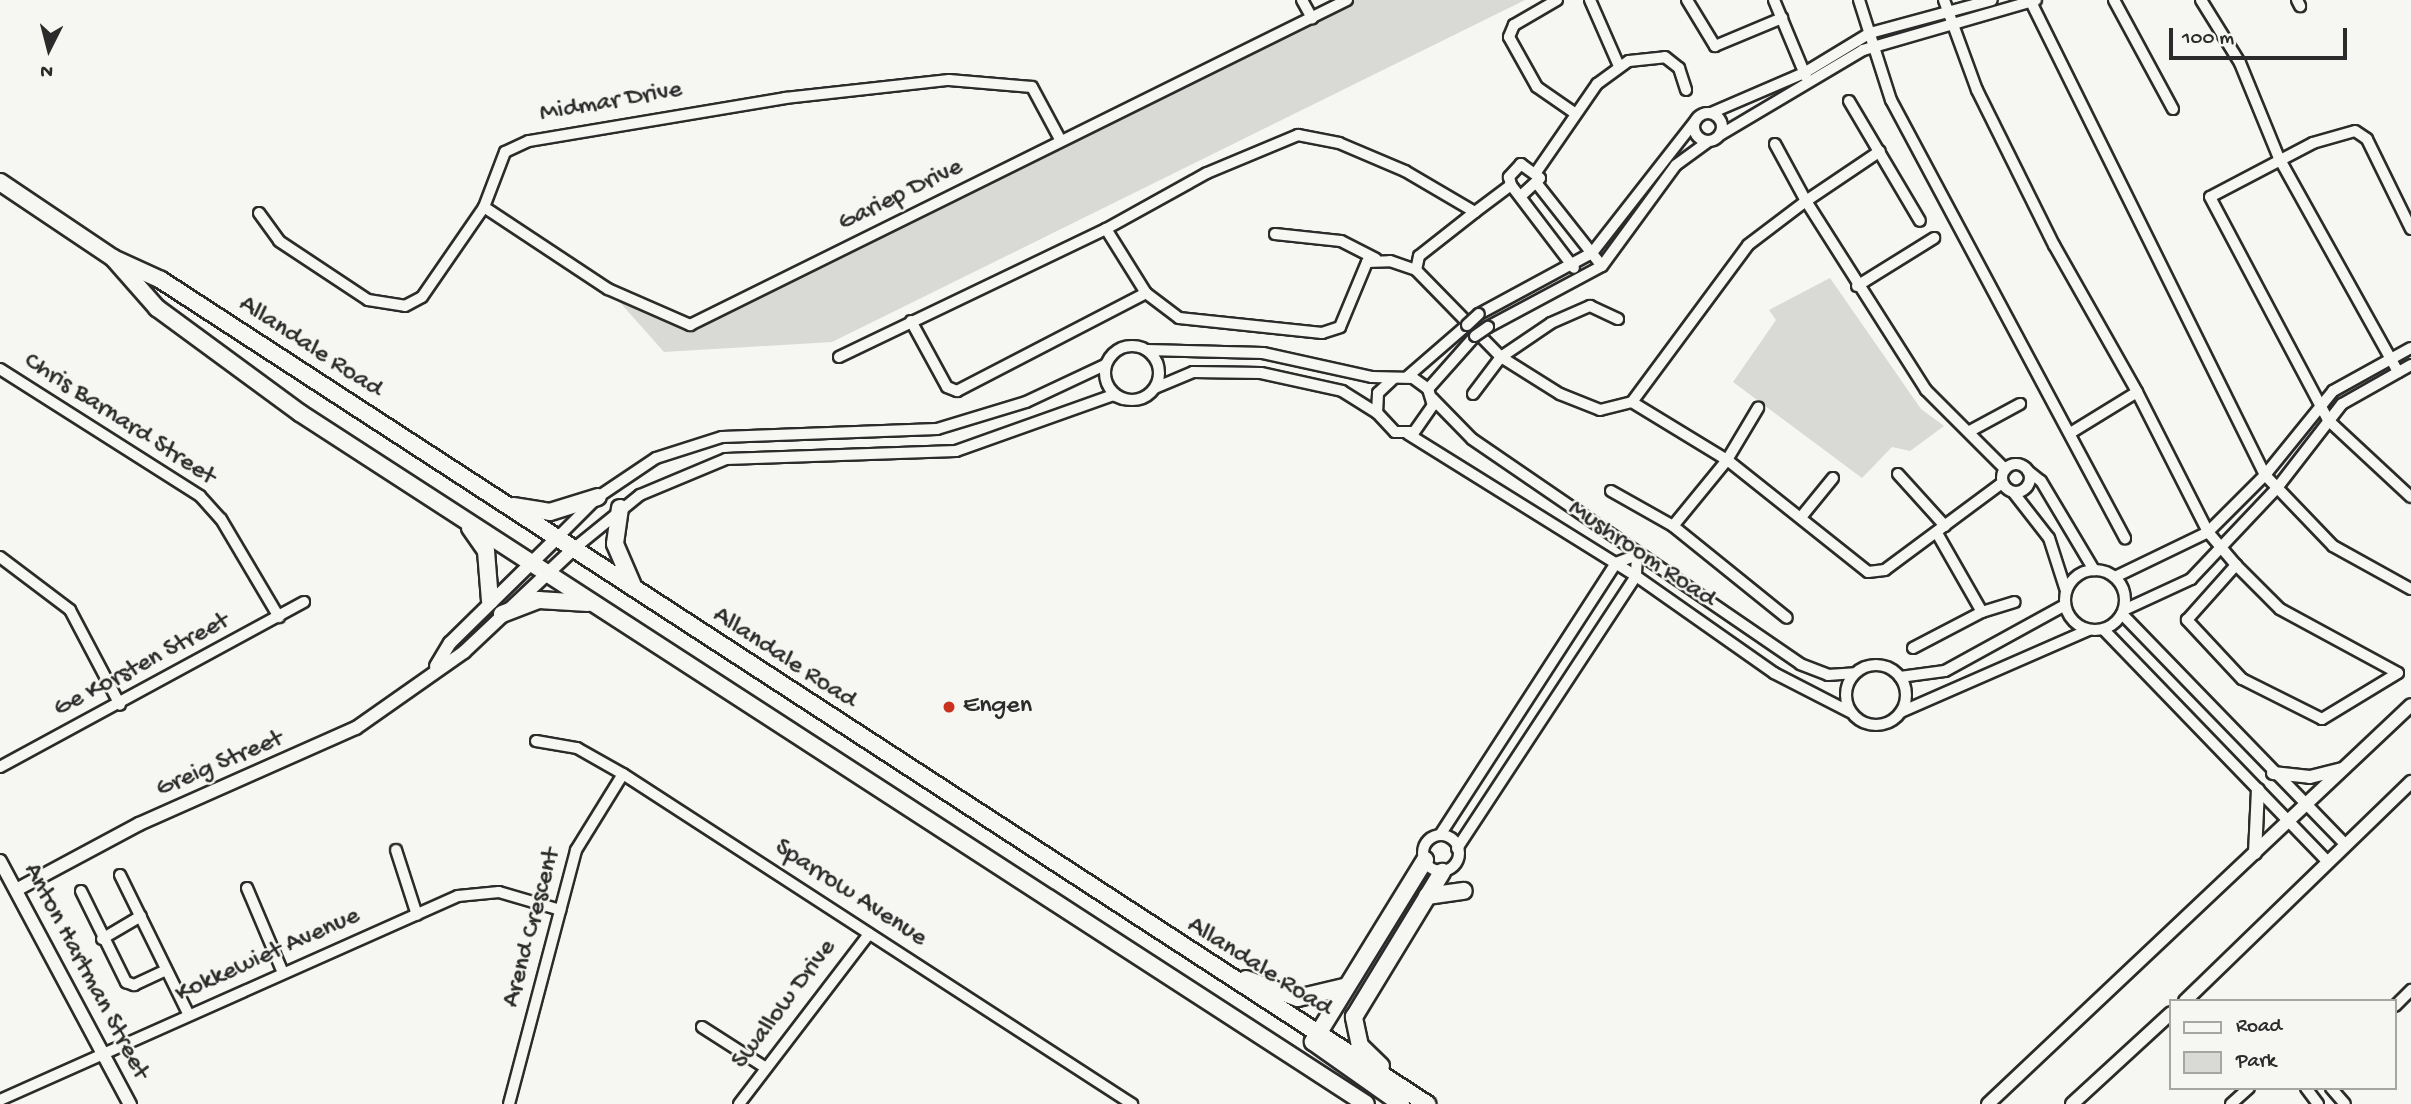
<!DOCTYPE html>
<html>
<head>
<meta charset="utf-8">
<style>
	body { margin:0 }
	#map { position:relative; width:2411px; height:1104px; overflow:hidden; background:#f6f6f2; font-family:"Gochi Hand",sans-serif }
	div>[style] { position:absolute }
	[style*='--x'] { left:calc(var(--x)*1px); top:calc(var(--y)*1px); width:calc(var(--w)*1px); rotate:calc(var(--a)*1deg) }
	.green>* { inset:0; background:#d9d9d5 }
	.roads { filter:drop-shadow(2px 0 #2b2b2b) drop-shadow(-2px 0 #2b2b2b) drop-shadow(0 2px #2b2b2b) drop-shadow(0 -2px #2b2b2b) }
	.minor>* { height:10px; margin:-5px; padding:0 5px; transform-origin:5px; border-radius:5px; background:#f6f6f2 }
	.minor>.ring { margin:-5px; padding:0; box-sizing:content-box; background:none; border:10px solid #f6f6f2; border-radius:50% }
	.tertiary>* { height:12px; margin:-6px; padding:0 6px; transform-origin:6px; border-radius:6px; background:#f6f6f2 }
	.primary>* { height:16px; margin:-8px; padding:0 8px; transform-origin:8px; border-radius:8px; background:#f6f6f2 }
	.bridges { filter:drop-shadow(2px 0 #2b2b2b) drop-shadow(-2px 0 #2b2b2b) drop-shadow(0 2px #2b2b2b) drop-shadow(0 -2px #2b2b2b) }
	.minor-bridge>* { height:10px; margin:-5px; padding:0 5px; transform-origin:5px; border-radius:5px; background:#f6f6f2 }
	.dots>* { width:19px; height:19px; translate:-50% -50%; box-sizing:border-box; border:4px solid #f6f6f2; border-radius:50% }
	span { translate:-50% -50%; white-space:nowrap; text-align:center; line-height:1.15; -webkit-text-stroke:5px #f6f6f2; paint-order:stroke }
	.street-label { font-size:26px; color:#2b2b2b }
	.poi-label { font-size:26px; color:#2b2b2b }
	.left { translate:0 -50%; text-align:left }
	.legend { position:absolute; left:2169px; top:999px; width:228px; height:91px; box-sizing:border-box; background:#f6f6f2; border:2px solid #a5a5a2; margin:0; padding:9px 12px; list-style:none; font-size:21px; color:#2b2b2b }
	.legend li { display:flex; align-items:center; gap:14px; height:35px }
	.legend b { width:35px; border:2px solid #a5a5a2 }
	.north { position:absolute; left:14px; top:14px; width:70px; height:70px; -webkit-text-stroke:5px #f6f6f2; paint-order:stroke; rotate:186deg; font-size:19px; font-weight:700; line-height:28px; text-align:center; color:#2b2b2b }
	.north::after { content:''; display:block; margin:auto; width:24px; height:32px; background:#2b2b2b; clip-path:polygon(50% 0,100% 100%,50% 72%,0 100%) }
	.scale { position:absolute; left:2169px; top:28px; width:178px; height:32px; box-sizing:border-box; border:4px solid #2b2b2b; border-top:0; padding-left:9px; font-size:21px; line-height:24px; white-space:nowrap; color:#2b2b2b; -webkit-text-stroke:5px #f6f6f2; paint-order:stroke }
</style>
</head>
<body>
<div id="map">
	<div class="green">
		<i style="clip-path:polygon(1347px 0,1525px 0,832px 342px,664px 352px,608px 289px,694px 324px)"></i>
		<i style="clip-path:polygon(1830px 278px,1921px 409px,1944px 426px,1910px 451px,1892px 447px,1862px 478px,1733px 382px,1776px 320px,1769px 310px)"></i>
	</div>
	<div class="roads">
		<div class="minor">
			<i style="--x:1302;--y:0;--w:21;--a:61"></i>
			<i style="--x:1557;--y:0;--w:50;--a:149.8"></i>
			<i style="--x:1514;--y:25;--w:13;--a:113"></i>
			<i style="--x:1509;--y:37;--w:57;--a:60.8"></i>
			<i style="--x:1537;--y:87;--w:47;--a:34.7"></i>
			<i style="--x:1590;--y:0;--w:72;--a:66.3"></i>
			<i style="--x:1687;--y:0;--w:54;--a:58.7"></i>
			<i style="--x:1715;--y:46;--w:73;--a:-22.7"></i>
			<i style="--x:1774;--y:0;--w:83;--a:67.4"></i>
			<i style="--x:1859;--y:0;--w:105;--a:72.3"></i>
			<i style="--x:1891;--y:100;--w:497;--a:61.9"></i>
			<i style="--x:1944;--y:0;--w:96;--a:69.9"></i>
			<i style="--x:1977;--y:90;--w:173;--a:63.6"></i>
			<i style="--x:2054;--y:245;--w:169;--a:60.5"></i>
			<i style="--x:2030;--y:0;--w:530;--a:63.68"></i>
			<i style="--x:2265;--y:475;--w:98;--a:46.2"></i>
			<i style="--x:2333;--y:546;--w:89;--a:28.9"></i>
			<i style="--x:2114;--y:0;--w:124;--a:61.6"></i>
			<i style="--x:2201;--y:0;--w:74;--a:58.2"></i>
			<i style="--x:2240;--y:63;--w:103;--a:67.7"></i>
			<i style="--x:2279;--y:158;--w:245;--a:60.9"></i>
			<i style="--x:2297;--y:0;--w:7;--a:63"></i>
			<i style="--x:1849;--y:101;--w:139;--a:59.4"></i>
			<i class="ring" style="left:1694px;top:113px;width:18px;height:18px"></i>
			<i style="--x:1711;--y:113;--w:101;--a:-23.3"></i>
			<i style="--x:1804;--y:73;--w:77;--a:-31.2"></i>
			<i style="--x:1870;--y:33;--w:126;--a:-15.1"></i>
			<i style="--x:1720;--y:135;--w:166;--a:-30.7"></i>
			<i style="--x:1863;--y:50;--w:180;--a:-16.1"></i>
			<i style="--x:1775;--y:144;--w:65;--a:61.5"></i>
			<i style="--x:1806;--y:201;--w:89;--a:-34"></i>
			<i style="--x:1537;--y:171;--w:106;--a:-55.4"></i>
			<i style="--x:1597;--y:84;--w:39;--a:-36"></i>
			<i style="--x:1629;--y:61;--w:36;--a:-6"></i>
			<i style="--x:1665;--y:57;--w:18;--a:38"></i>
			<i style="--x:1679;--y:68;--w:23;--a:72"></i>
			<i style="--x:1538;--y:185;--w:103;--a:51.7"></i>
			<i style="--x:1523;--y:194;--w:23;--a:-43"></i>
			<i style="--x:1540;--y:178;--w:24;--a:-144"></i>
			<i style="--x:1521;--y:164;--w:18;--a:133"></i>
			<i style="--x:1509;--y:177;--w:8;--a:76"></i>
			<i style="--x:1511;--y:185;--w:104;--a:52.8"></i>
			<i style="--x:484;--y:207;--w:149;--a:33.5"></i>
			<i style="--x:608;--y:289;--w:90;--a:23.7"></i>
			<i style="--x:690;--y:325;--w:733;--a:-26.32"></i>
			<i style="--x:1475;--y:212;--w:71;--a:141.8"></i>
			<i style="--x:1419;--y:256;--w:14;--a:102"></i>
			<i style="--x:1416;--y:270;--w:122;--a:45.7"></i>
			<i style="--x:1501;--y:357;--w:70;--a:32.1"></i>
			<i style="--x:1560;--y:394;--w:43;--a:21.8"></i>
			<i style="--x:1600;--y:410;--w:33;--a:-14"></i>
			<i style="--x:259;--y:213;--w:34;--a:54"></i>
			<i style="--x:279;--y:241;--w:107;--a:33.5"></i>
			<i style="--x:368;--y:300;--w:37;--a:9"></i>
			<i style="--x:405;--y:306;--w:19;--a:-28"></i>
			<i style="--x:422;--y:297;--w:109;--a:-55.4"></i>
			<i style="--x:484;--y:207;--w:59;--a:-69.1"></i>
			<i style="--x:505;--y:152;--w:26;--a:-25"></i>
			<i style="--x:529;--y:141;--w:260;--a:-9.5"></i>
			<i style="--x:785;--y:98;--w:165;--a:-6.3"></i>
			<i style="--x:949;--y:80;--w:83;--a:4.8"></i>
			<i style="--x:1032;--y:87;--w:61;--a:61.8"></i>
			<i style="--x:1106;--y:229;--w:115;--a:-29"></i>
			<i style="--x:1207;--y:173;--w:99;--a:-22.7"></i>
			<i style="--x:1298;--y:135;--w:42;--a:11"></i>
			<i style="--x:1339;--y:143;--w:72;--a:23"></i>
			<i style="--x:1405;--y:171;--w:81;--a:30.4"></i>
			<i style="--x:1475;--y:212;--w:45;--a:-36.9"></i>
			<i style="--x:2411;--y:229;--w:100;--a:-116.1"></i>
			<i style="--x:2367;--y:139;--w:14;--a:-146"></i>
			<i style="--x:2355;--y:131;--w:44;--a:164.1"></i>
			<i style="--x:2313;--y:143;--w:116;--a:152.3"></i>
			<i style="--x:2210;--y:197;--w:252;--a:62.1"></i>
			<i style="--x:2328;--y:420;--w:113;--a:42.9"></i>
			<i style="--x:1275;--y:234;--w:66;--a:6.1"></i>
			<i style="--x:1341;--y:241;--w:39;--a:27"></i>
			<i style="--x:1857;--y:286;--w:91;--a:-31.9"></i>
			<i style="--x:1479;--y:314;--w:128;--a:-28.4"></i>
			<i style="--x:1592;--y:253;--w:167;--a:-52"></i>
			<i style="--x:911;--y:321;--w:75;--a:61.4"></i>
			<i style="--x:947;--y:387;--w:11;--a:22"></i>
			<i style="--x:957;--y:391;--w:213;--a:-27.4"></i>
			<i style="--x:1146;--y:293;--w:41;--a:37.1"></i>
			<i style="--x:1179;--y:318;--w:144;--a:6"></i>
			<i style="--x:1322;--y:333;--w:19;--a:-18"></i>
			<i style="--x:1340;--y:327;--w:70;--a:-67.4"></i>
			<i style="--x:1367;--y:262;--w:23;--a:-2"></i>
			<i style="--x:1390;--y:261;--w:28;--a:19"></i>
			<i style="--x:1488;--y:327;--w:129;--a:-28.2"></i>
			<i style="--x:1602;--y:266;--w:125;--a:-53.8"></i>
			<i style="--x:1676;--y:165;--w:39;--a:-36"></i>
			<i class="ring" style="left:1105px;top:346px;width:44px;height:44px"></i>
			<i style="--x:1147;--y:350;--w:116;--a:1.5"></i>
			<i style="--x:1263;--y:353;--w:112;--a:12.4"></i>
			<i style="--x:1372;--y:377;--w:41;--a:1.4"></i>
			<i style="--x:1413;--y:378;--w:19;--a:36"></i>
			<i style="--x:1428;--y:389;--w:17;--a:73"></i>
			<i style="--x:1433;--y:405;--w:33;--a:125"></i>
			<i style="--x:1414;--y:432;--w:19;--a:180"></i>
			<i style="--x:1395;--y:432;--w:26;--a:-133"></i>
			<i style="--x:1377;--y:413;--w:20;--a:-87"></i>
			<i style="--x:1378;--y:393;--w:21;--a:-43"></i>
			<i style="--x:839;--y:357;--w:296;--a:-25.6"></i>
			<i style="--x:1106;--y:229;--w:75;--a:58"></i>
			<i style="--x:0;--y:369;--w:237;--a:32.4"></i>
			<i style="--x:200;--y:496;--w:31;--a:48"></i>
			<i style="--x:221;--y:519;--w:114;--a:59.4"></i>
			<i style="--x:1407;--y:377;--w:79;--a:-40.9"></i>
			<i style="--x:1155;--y:388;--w:41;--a:-22.8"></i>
			<i style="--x:1193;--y:372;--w:68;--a:0.8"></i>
			<i style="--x:1261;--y:373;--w:83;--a:12.5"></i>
			<i style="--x:1342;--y:391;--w:41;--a:32.2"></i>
			<i style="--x:1428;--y:389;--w:71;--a:-48.4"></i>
			<i style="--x:1473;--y:394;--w:46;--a:-52.9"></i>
			<i style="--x:1501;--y:357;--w:60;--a:-34.2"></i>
			<i style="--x:1551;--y:323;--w:43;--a:-23.6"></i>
			<i style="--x:1590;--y:306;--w:31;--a:25"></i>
			<i style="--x:1432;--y:398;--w:57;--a:45.7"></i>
			<i style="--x:1472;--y:439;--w:398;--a:34.4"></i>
			<i style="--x:1800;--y:664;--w:30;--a:21"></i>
			<i style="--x:1828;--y:675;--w:27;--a:-4"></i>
			<i style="--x:1970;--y:431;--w:57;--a:-28.4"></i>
			<i style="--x:2072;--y:432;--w:76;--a:-31.6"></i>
			<i style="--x:2137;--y:392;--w:157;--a:63.1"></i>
			<i style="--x:2208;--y:532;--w:43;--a:49.7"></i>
			<i style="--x:2236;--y:565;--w:62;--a:45"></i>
			<i style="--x:2280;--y:609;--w:134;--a:28.5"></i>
			<i style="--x:2398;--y:673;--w:89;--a:148.8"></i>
			<i style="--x:2322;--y:719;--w:89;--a:-153.4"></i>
			<i style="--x:2242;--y:679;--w:81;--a:-133"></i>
			<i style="--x:2187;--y:620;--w:74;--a:-48.3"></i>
			<i style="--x:1408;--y:434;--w:269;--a:31.9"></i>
			<i style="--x:1636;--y:576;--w:169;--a:35.1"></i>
			<i style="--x:1774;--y:673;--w:85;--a:27.2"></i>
			<i class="ring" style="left:2002px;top:464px;width:18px;height:18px"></i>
			<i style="--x:2028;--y:471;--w:16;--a:38"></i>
			<i style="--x:2041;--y:481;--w:104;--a:59.2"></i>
			<i style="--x:1898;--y:474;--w:70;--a:47.9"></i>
			<i style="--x:2002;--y:483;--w:146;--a:143.4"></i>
			<i style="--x:1885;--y:570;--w:17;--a:173"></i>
			<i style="--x:1868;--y:572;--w:180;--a:-141.5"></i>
			<i style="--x:1727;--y:460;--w:111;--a:-148.6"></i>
			<i style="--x:1632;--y:402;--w:195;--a:-53.5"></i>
			<i style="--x:1748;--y:245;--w:73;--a:-37.2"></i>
			<i style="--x:1806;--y:201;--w:224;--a:57.6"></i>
			<i style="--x:1926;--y:390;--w:112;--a:45"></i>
			<i style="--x:1611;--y:491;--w:71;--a:29.4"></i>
			<i style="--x:1673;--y:526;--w:146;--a:38.9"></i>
			<i style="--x:2013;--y:492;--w:58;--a:52"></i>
			<i style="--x:2049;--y:538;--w:56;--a:72.2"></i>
			<i style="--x:1802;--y:516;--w:49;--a:-50.8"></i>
			<i style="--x:1673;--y:526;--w:85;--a:-50.7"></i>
			<i style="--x:1727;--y:460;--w:61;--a:-59.2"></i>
			<i style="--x:556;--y:539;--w:59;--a:-45"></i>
			<i style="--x:598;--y:497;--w:70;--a:-33.9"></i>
			<i style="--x:656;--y:458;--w:69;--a:-17.7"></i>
			<i style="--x:722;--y:437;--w:215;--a:-2.1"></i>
			<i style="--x:937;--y:429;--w:93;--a:-16.9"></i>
			<i style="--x:1026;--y:402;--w:87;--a:-25.1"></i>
			<i style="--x:571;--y:551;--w:89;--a:-39.1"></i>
			<i style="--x:640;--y:495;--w:93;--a:-22.7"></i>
			<i style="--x:726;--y:459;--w:230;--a:-2"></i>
			<i style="--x:956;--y:451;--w:167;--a:-19.6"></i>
			<i style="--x:1113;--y:395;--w:11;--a:22"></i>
			<i style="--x:0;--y:557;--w:88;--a:37.1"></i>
			<i style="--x:70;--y:610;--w:107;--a:62.2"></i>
			<i class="ring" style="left:2065px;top:570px;width:50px;height:50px"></i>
			<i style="--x:2115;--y:577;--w:103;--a:-25.8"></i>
			<i style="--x:2208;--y:532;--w:81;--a:-45"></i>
			<i style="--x:2265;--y:475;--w:108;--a:-51"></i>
			<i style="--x:2333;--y:391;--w:89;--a:-28.9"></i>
			<i style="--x:2124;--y:610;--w:74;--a:-24.8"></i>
			<i style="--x:2191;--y:579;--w:125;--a:-46.6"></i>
			<i style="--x:2277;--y:488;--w:106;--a:-52.3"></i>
			<i style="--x:2342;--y:404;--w:79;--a:-29.5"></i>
			<i style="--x:1982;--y:612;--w:34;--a:-17"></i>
			<i style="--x:2122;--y:614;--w:320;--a:45.9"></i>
			<i style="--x:2104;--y:630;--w:321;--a:46"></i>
			<i style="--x:1913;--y:648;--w:78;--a:-27.6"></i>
			<i style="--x:1982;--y:612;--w:91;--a:-119.7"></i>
			<i class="ring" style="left:1846px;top:665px;width:50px;height:50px"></i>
			<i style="--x:1900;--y:677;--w:45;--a:-7.6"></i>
			<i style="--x:1945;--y:671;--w:137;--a:-28.8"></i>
			<i style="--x:1901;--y:712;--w:205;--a:-23.6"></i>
			<i style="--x:536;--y:741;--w:42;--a:9.7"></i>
			<i style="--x:577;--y:748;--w:53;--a:29.5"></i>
			<i style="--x:623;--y:774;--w:607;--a:32.96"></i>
			<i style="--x:0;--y:767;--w:346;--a:-28.5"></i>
			<i style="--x:1440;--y:835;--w:324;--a:-57.1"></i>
			<i style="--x:1616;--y:563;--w:22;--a:-21"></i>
			<i style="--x:1637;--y:555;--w:21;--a:93"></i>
			<i style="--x:1636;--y:576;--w:326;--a:123.3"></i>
			<i class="ring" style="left:1423px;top:835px;width:26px;height:26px"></i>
			<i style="--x:396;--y:850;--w:68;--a:72.1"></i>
			<i style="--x:120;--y:875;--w:156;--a:63.8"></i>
			<i style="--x:247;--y:888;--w:92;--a:67"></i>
			<i style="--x:81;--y:891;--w:102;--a:63.7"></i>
			<i style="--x:126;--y:982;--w:9;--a:21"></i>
			<i style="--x:134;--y:985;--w:35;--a:-25"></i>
			<i style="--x:102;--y:939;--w:45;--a:-30.5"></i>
			<i style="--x:2395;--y:1006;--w:23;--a:-45"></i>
			<i style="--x:702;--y:1027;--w:76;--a:32.6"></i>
			<i style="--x:2306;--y:1088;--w:20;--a:53"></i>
			<i style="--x:2331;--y:1088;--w:21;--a:49"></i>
			<i style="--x:0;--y:1100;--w:501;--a:-24.01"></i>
			<i style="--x:458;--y:896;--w:41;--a:-5.6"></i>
			<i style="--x:499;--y:892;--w:64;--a:16.4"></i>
			<i style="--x:509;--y:1104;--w:263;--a:-75.2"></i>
			<i style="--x:576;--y:850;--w:89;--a:-58.3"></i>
			<i style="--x:739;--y:1104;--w:214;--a:-52.6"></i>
			<i style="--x:2231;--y:1104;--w:24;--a:-42"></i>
		</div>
		<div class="tertiary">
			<i style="--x:436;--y:666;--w:27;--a:-59"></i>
			<i style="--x:450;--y:643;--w:148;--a:-44.5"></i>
			<i style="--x:2273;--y:773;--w:37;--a:6"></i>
			<i style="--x:2310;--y:777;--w:32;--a:-14"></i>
			<i style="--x:2255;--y:853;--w:63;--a:-87.3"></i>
			<i style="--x:0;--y:861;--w:276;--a:61.9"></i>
			<i style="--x:16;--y:890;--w:140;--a:-28.2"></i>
			<i style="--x:139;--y:824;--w:237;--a:-23.9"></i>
			<i style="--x:356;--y:728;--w:132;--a:-35.1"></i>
			<i style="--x:464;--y:652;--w:147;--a:-43.3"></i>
			<i style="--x:2185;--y:1001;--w:315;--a:-44.1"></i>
			<i style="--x:1988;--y:1104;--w:581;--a:-43.33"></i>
			<i style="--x:2072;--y:1104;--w:134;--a:-42.6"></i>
		</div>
		<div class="primary">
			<i style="--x:0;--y:182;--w:136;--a:33.9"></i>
			<i style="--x:113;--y:258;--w:53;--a:24.6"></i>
			<i style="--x:161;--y:280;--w:1511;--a:33.06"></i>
			<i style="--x:113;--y:258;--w:67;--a:48.7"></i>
			<i style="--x:157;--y:308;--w:177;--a:36.3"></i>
			<i style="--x:300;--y:413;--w:1270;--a:32.95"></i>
			<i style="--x:513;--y:506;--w:37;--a:9"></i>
			<i style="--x:550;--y:512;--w:50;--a:-17.4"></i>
			<i style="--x:620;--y:508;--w:36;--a:98"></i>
			<i style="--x:615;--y:544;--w:48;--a:66.6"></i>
			<i style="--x:470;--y:528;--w:28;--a:55"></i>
			<i style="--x:486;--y:551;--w:50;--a:85.4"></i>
			<i style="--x:502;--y:614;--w:39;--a:-21"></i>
			<i style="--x:538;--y:600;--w:50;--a:3.4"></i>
			<i style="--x:1427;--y:896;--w:37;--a:-8"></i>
			<i style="--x:1246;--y:979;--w:55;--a:20.1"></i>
			<i style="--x:1298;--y:998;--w:47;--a:-13.4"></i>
			<i style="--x:1381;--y:1066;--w:29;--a:-136"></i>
			<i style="--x:1360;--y:1046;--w:30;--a:-102"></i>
			<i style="--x:1354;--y:1017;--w:170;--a:-58.7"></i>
			<i style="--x:1401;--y:1104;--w:108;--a:-144.8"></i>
			<i style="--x:1313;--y:1042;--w:214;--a:-58.4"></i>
		</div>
	</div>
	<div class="bridges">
		<div class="minor-bridge">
			<i style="--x:1467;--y:325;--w:16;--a:-43"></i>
			<i style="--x:1475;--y:336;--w:16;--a:-35"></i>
		</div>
	</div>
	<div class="dots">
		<i style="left:949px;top:707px;background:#c8321e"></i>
	</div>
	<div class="street-label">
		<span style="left:611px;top:103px;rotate:-10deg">Midmar Drive</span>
		<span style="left:901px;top:196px;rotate:-26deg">Gariep Drive</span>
		<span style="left:310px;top:348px;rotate:33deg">Allandale Road</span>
		<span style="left:119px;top:420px;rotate:33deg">Chris Barnard Street</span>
		<span style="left:1641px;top:555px;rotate:34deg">Mushroom Road</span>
		<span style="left:784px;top:659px;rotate:33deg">Allandale Road</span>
		<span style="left:142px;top:666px;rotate:-28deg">Ge Korsten Street</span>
		<span style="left:220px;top:765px;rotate:-23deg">Greig Street</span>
		<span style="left:850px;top:894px;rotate:33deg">Sparrow Avenue</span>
		<span style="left:533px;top:928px;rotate:-75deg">Arend Crescent</span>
		<span style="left:268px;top:956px;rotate:-24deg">Kokkewiet Avenue</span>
		<span style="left:1259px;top:968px;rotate:32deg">Allandale Road</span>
		<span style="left:85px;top:972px;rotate:62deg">Anton Hartman Street</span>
		<span style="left:785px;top:1005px;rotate:-53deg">Swallow Drive</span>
	</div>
	<div class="poi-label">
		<span class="left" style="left:963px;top:707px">Engen</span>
	</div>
	<ul class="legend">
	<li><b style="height:9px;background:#f6f6f2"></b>Road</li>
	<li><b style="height:19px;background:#d9d9d5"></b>Park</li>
	</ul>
	<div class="north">N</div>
	<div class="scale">100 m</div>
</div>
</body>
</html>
